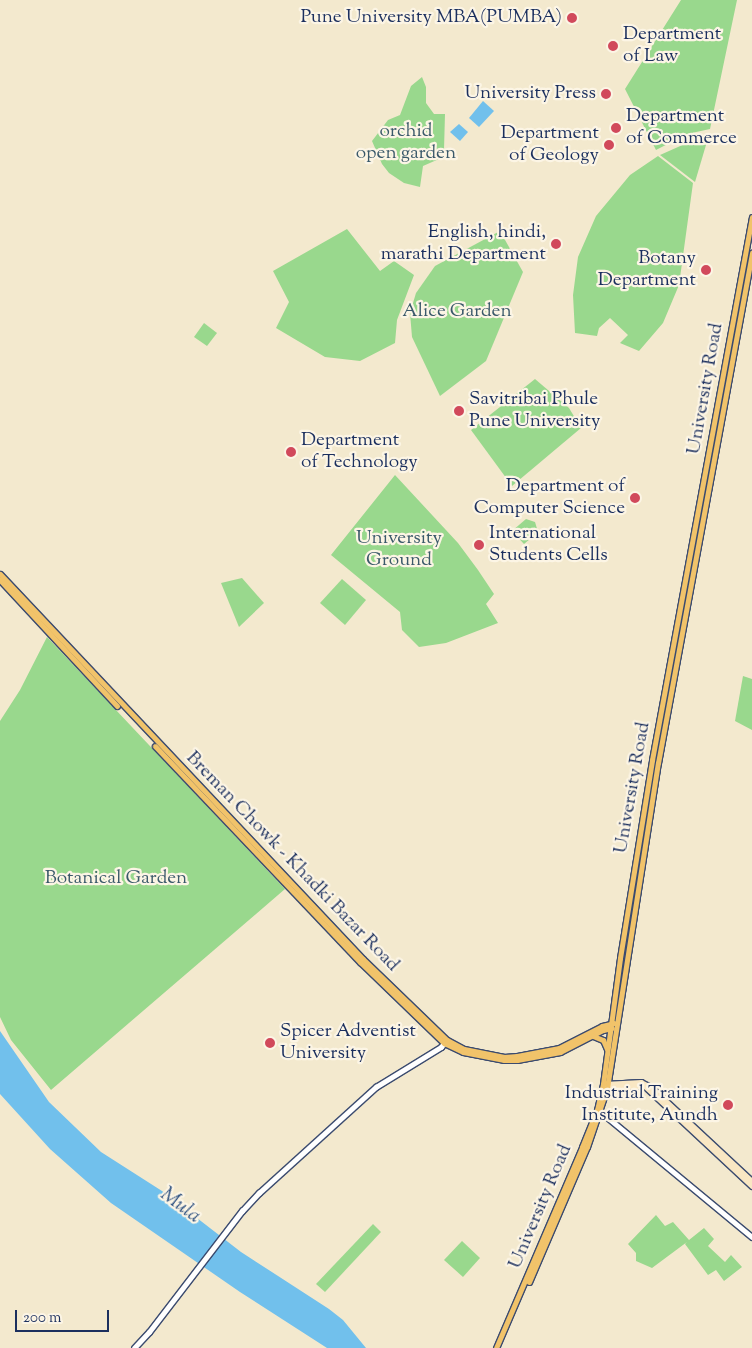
<!DOCTYPE html>
<html>
<head>
<meta charset="utf-8">
<style>
	body { margin:0 }
	#map { position:relative; width:752px; height:1348px; overflow:hidden; background:#f3e9ce; font-family:"Sorts Mill Goudy",serif }
	div>[style] { position:absolute }
	[style*='--x'] { left:calc(var(--x)*1px); top:calc(var(--y)*1px); width:calc(var(--w)*1px); rotate:calc(var(--a)*1deg) }
	.green>* { inset:0; background:#99d88d }
	.water>* { inset:0; background:#71c0ec }
	.roads { filter:drop-shadow(1px 0 #3b4b6f) drop-shadow(-1px 0 #3b4b6f) drop-shadow(0 1px #3b4b6f) drop-shadow(0 -1px #3b4b6f) }
	.tertiary>* { height:4.5px; margin:-2.25px; padding:0 2.25px; transform-origin:2.25px; border-radius:2.25px; background:#fff }
	.secondary>* { height:4.5px; margin:-2.25px; padding:0 2.25px; transform-origin:2.25px; border-radius:2.25px; background:#f9e7c3 }
	.primary>* { height:5px; margin:-2.5px; padding:0 2.5px; transform-origin:2.5px; border-radius:2.5px; background:#f1c36a }
	.dots>* { width:14px; height:14px; translate:-50% -50%; box-sizing:border-box; border:2px solid #fcf5e5; border-radius:50% }
	span { translate:-50% -50%; white-space:nowrap; text-align:center; line-height:1.15; -webkit-text-stroke:4.5px #fcf5e5; paint-order:stroke }
	.poi-label { font-size:19px; color:#1b2f5e }
	.right { translate:-100% -50%; text-align:right }
	.left { translate:0 -50%; text-align:left }
	.park-label { font-size:19px; color:#3a596a }
	.street-label { font-size:19px; color:#1b2f5e }
	.water-label { font-size:20px; color:#305382; font-style:italic }
	.scale { position:absolute; left:15px; top:1310px; width:94px; height:22px; box-sizing:border-box; border:2px solid #1b2f5e; border-top:0; padding-left:6px; font-size:15px; line-height:18px; white-space:nowrap; color:#1b2f5e; -webkit-text-stroke:4px #fcf5e5; paint-order:stroke }
</style>
</head>
<body>
<div id="map">
	<div class="green">
		<i style="clip-path:polygon(681px 0,737px 0,710px 129px,687px 134px,656px 150px,625px 89px)"></i>
		<i style="clip-path:polygon(422px 77px,426px 87px,426px 103px,434px 114px,445px 114px,444px 150px,439px 159px,423px 166px,420px 187px,404px 183px,389px 173px,382px 164px,372px 141px,388px 120px,400px 115px,411px 86px)"></i>
		<i style="clip-path:polygon(696px 139px,702px 140px,706px 145px,695px 182px,660px 155px)"></i>
		<i style="clip-path:polygon(658px 156px,693px 183px,679px 285px,663px 323px,639px 351px,620px 343px,628px 335px,610px 318px,599px 328px,597px 336px,575px 333px,573px 295px,578px 257px,596px 216px,630px 175px)"></i>
		<i style="clip-path:polygon(347px 229px,380px 271px,394px 261px,414px 275px,397px 320px,395px 343px,360px 361px,325px 357px,276px 328px,289px 302px,273px 271px)"></i>
		<i style="clip-path:polygon(500px 231px,523px 272px,486px 361px,440px 396px,412px 337px,410px 313px,416px 293px,435px 266px)"></i>
		<i style="clip-path:polygon(204px 323px,217px 333px,207px 346px,194px 337px)"></i>
		<i style="clip-path:polygon(535px 379px,569px 408px,581px 428px,512px 486px,471px 430px)"></i>
		<i style="clip-path:polygon(395px 475px,458px 543px,478px 570px,494px 594px,486px 604px,498px 623px,446px 643px,419px 647px,402px 630px,400px 612px,331px 555px)"></i>
		<i style="clip-path:polygon(526px 519px,535px 522px,538px 532px,524px 544px,512px 531px)"></i>
		<i style="clip-path:polygon(242px 578px,264px 603px,239px 627px,221px 583px)"></i>
		<i style="clip-path:polygon(342px 579px,366px 600px,345px 625px,320px 603px)"></i>
		<i style="clip-path:polygon(47px 637px,285px 889px,51px 1090px,11px 1040px,0 1017px,0 721px,20px 690px)"></i>
		<i style="clip-path:polygon(743px 676px,752px 679px,752px 730px,735px 721px)"></i>
		<i style="clip-path:polygon(656px 1215px,665px 1226px,673px 1222px,689px 1240px,704px 1228px,714px 1239px,708px 1246px,725px 1262px,731px 1255px,742px 1267px,724px 1281px,716px 1270px,708px 1275px,685px 1244px,687px 1242px,652px 1268px,636px 1261px,636px 1253px,628px 1244px)"></i>
		<i style="clip-path:polygon(373px 1224px,381px 1232px,325px 1292px,316px 1284px)"></i>
		<i style="clip-path:polygon(462px 1241px,480px 1258px,463px 1277px,444px 1260px)"></i>
	</div>
	<div class="water">
		<i style="clip-path:polygon(483px 101px,494px 111px,479px 127px,469px 118px)"></i>
		<i style="clip-path:polygon(459px 124px,468px 132px,460px 141px,450px 132px)"></i>
		<i style="clip-path:polygon(0 1031px,49px 1102px,101px 1152px,162px 1191px,241px 1252px,329px 1309px,343px 1320px,366px 1348px,327px 1348px,240px 1292px,111px 1203px,50px 1149px,0 1094px)"></i>
	</div>
	<div class="roads">
		<div class="tertiary">
			<i style="--x:601;--y:1112;--w:196;--a:39.6"></i>
			<i style="--x:134;--y:1348;--w:22;--a:-47"></i>
			<i style="--x:149;--y:1332;--w:153;--a:-52.5"></i>
			<i style="--x:242;--y:1211;--w:25;--a:-47"></i>
			<i style="--x:259;--y:1193;--w:158;--a:-42.2"></i>
			<i style="--x:376;--y:1087;--w:76;--a:-31.6"></i>
			<i style="--x:441;--y:1047;--w:8;--a:-50"></i>
		</div>
		<div class="secondary">
			<i style="--x:604;--y:1084;--w:37;--a:-3"></i>
			<i style="--x:641;--y:1082;--w:11;--a:27"></i>
			<i style="--x:651;--y:1087;--w:138;--a:42.9"></i>
			<i style="--x:604;--y:1087;--w:42;--a:0"></i>
			<i style="--x:646;--y:1087;--w:145;--a:43"></i>
		</div>
		<div class="primary">
			<i style="--x:0;--y:574;--w:529;--a:46.68"></i>
			<i style="--x:363;--y:959;--w:117;--a:44"></i>
			<i style="--x:447;--y:1040;--w:19;--a:28"></i>
			<i style="--x:464;--y:1049;--w:41;--a:11.3"></i>
			<i style="--x:504;--y:1057;--w:13;--a:-4"></i>
			<i style="--x:517;--y:1056;--w:43;--a:-10.8"></i>
			<i style="--x:559;--y:1048;--w:48;--a:-27.1"></i>
			<i style="--x:602;--y:1026;--w:12;--a:-14"></i>
			<i style="--x:0;--y:580;--w:172;--a:47.1"></i>
			<i style="--x:155;--y:746;--w:298;--a:46.5"></i>
			<i style="--x:360;--y:962;--w:117;--a:44"></i>
			<i style="--x:444;--y:1043;--w:21;--a:25"></i>
			<i style="--x:463;--y:1052;--w:42;--a:11"></i>
			<i style="--x:504;--y:1060;--w:13;--a:0"></i>
			<i style="--x:517;--y:1060;--w:44;--a:-10.5"></i>
			<i style="--x:560;--y:1052;--w:48;--a:-27.1"></i>
			<i style="--x:603;--y:1030;--w:9;--a:-13"></i>
			<i style="--x:593;--y:1036;--w:11;--a:22"></i>
			<i style="--x:603;--y:1040;--w:10;--a:66"></i>
			<i style="--x:529;--y:1282;--w:147;--a:-66.8"></i>
			<i style="--x:587;--y:1147;--w:62;--a:-71.3"></i>
			<i style="--x:607;--y:1088;--w:329;--a:-81.1"></i>
			<i style="--x:658;--y:763;--w:519;--a:-79.56"></i>
			<i style="--x:496;--y:1348;--w:219;--a:-66.8"></i>
			<i style="--x:582;--y:1147;--w:40;--a:-68"></i>
			<i style="--x:597;--y:1110;--w:27;--a:-77"></i>
			<i style="--x:603;--y:1084;--w:127;--a:-82.3"></i>
			<i style="--x:620;--y:958;--w:201;--a:-80.8"></i>
			<i style="--x:652;--y:760;--w:552;--a:-79.57"></i>
		</div>
	</div>
	<div class="dots">
		<i style="left:572px;top:18px;background:#d1495b"></i>
		<i style="left:613px;top:46px;background:#d1495b"></i>
		<i style="left:606px;top:94px;background:#d1495b"></i>
		<i style="left:616px;top:128px;background:#d1495b"></i>
		<i style="left:609px;top:145px;background:#d1495b"></i>
		<i style="left:556px;top:244px;background:#d1495b"></i>
		<i style="left:706px;top:270px;background:#d1495b"></i>
		<i style="left:459px;top:411px;background:#d1495b"></i>
		<i style="left:291px;top:452px;background:#d1495b"></i>
		<i style="left:635px;top:498px;background:#d1495b"></i>
		<i style="left:479px;top:545px;background:#d1495b"></i>
		<i style="left:270px;top:1043px;background:#d1495b"></i>
		<i style="left:728px;top:1105px;background:#d1495b"></i>
	</div>
	<div class="poi-label">
		<span class="right" style="left:562px;top:18px">Pune University MBA(PUMBA)</span>
		<span class="left" style="left:623px;top:46px">Department<br>of Law</span>
		<span class="right" style="left:596px;top:94px">University Press</span>
		<span class="left" style="left:626px;top:128px">Department<br>of Commerce</span>
		<span class="right" style="left:599px;top:145px">Department<br>of Geology</span>
		<span class="right" style="left:546px;top:244px">English, hindi,<br>marathi Department</span>
		<span class="right" style="left:696px;top:270px">Botany<br>Department</span>
		<span class="left" style="left:469px;top:411px">Savitribai Phule<br>Pune University</span>
		<span class="left" style="left:301px;top:452px">Department<br>of Technology</span>
		<span class="right" style="left:625px;top:498px">Department of<br>Computer Science</span>
		<span class="left" style="left:489px;top:545px">International<br>Students Cells</span>
		<span class="left" style="left:280px;top:1043px">Spicer Adventist<br>University</span>
		<span class="right" style="left:718px;top:1105px">Industrial Training<br>Institute, Aundh</span>
	</div>
	<div class="park-label">
		<span style="left:406px;top:143px">orchid<br>open garden</span>
		<span style="left:457px;top:312px">Alice Garden</span>
		<span style="left:399px;top:550px">University<br>Ground</span>
		<span style="left:116px;top:879px">Botanical Garden</span>
	</div>
	<div class="street-label">
		<span style="left:706px;top:389px;rotate:-80deg">University Road</span>
		<span style="left:633px;top:788px;rotate:-80deg">University Road</span>
		<span style="left:292px;top:862px;rotate:46deg">Breman Chowk - Khadki Bazar Road</span>
		<span style="left:541px;top:1207px;rotate:-67deg">University Road</span>
	</div>
	<div class="water-label">
		<span style="left:180px;top:1206px;rotate:37deg">Mula</span>
	</div>
	<div class="scale">200 m</div>
</div>
</body>
</html>
